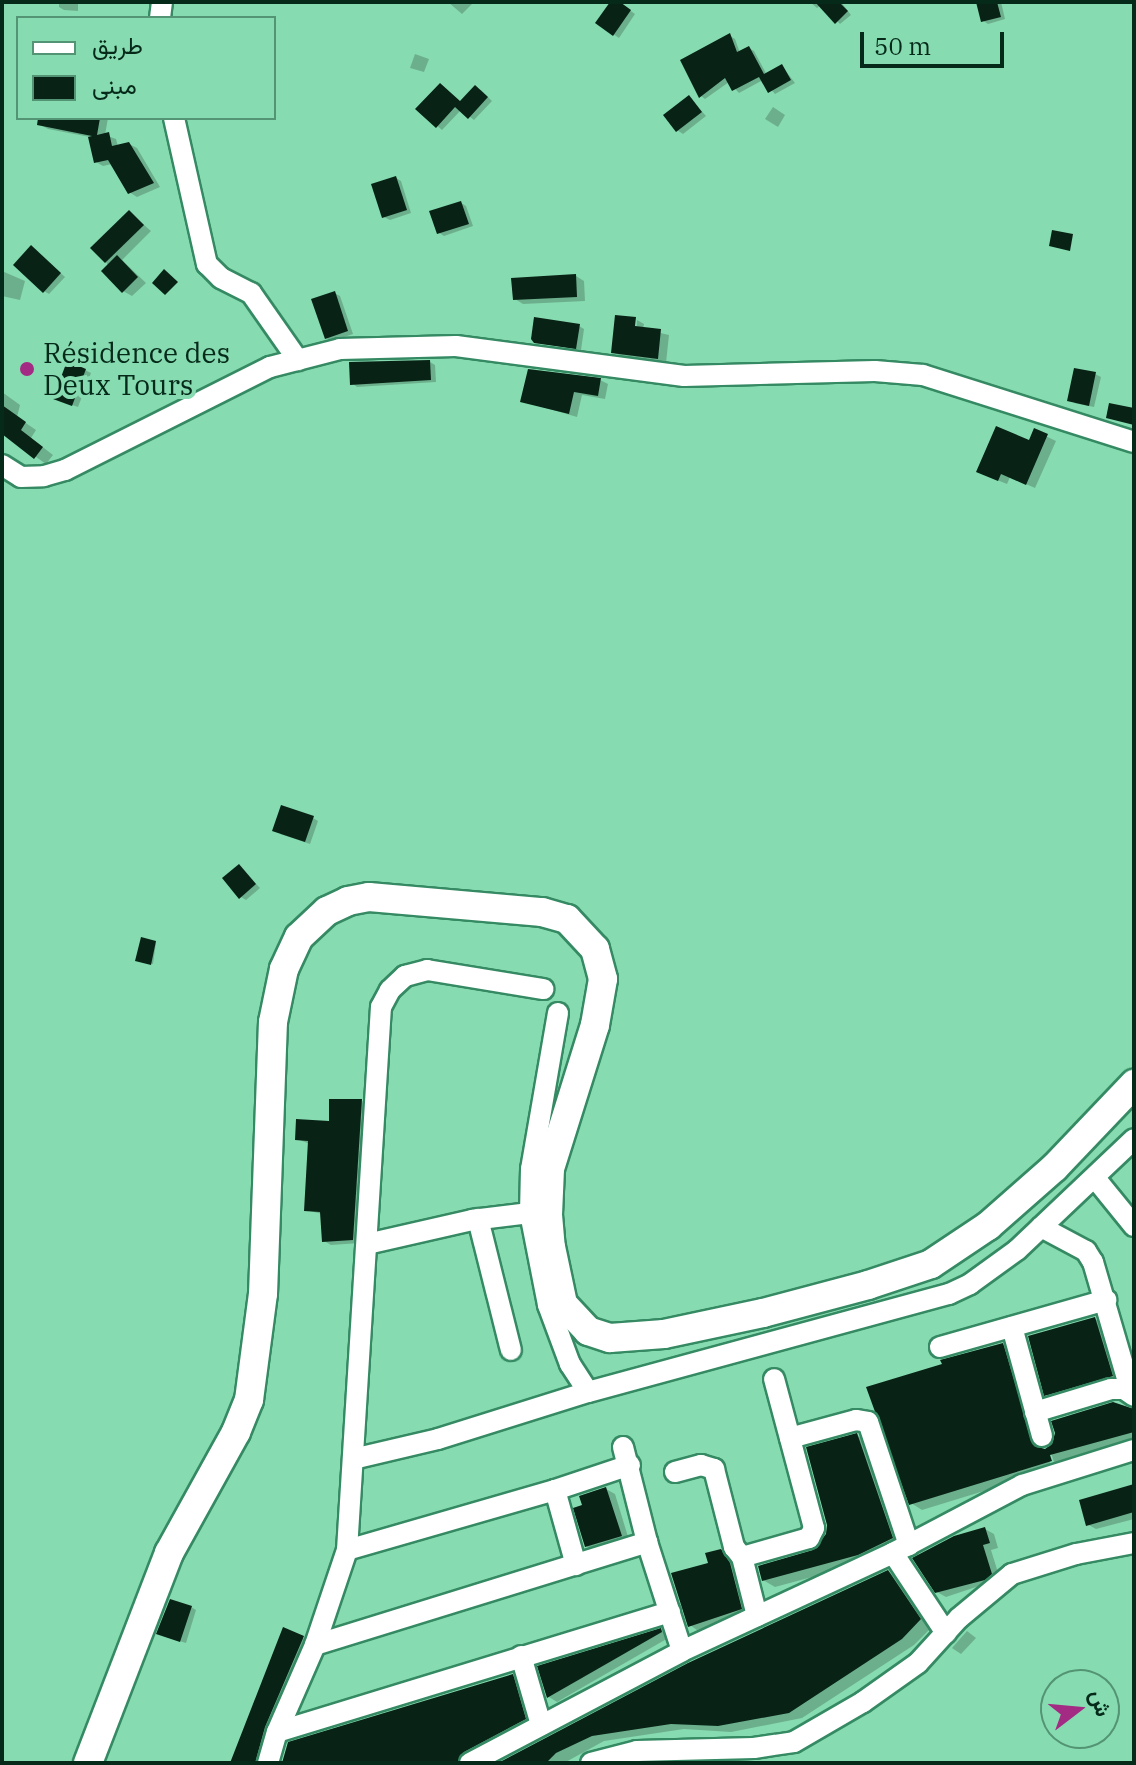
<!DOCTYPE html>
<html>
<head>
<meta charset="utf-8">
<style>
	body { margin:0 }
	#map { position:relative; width:1136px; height:1765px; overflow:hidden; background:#87dbb0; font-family:"IBM Plex Serif",Vazirmatn,serif }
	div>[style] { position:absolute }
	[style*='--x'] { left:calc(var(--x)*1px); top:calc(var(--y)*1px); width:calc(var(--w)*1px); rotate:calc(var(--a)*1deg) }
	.shadow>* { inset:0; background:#0003 }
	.building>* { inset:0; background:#082316 }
	.roads { filter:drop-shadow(2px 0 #358a63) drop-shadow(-2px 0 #358a63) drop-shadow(0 2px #358a63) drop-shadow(0 -2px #358a63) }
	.street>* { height:20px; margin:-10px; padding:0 10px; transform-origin:10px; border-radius:10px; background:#fff }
	.secondary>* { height:28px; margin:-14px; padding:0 14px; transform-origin:14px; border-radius:14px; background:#fff }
	.dots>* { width:22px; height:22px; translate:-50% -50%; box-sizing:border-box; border:4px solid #87dbb0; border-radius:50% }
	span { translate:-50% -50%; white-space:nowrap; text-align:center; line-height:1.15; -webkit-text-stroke:8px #87dbb0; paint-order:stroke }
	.poi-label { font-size:28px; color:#052a1a }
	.left { translate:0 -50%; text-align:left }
	.frame { position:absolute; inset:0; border:4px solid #052a1a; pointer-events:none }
	.legend { position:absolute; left:16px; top:16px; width:260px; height:104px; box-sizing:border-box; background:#87dbb0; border:2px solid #539474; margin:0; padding:10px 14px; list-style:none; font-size:24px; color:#052a1a }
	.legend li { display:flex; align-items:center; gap:16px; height:40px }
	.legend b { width:40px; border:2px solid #539474 }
	.north { position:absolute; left:1040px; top:1669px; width:80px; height:80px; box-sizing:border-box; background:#87dbb0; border:2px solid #539474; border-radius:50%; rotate:74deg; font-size:22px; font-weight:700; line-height:32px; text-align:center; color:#052a1a }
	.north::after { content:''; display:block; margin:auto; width:28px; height:36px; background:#a32b83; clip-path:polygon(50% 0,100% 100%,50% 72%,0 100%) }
	.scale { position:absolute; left:860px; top:32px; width:144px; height:36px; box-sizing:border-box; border:4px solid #052a1a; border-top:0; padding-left:10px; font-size:24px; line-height:28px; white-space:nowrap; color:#052a1a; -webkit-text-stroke:6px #87dbb0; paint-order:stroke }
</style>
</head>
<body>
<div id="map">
	<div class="shadow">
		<i style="clip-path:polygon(59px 2px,78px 2px,78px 11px,64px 10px,59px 7px)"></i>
		<i style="clip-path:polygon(448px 2px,474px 2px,462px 14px)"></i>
		<i style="clip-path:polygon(612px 2px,618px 2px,635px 14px,619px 38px,597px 23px)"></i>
		<i style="clip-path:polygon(810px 2px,841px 2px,851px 15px,840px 24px,821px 5px,817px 8px)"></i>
		<i style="clip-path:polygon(978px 2px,1001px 2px,1005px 19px,988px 24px,982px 20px)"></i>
		<i style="clip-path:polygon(730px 36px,735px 39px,740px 53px,749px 48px,754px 51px,767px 75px,782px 66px,795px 83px,775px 94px,763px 80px,739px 93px,729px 82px,705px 99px,701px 96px)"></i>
		<i style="clip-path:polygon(415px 54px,429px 59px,424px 72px,410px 68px)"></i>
		<i style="clip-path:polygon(481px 90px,492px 101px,474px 120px,461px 110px,442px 130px,418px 109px,461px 103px)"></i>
		<i style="clip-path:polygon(689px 97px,706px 116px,683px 134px,677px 130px)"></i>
		<i style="clip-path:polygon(773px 107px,785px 115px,778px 127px,765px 119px)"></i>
		<i style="clip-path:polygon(42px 118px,108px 118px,105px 135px,116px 139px,118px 147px,129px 144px,137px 148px,160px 187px,137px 197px,129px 192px,112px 164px,103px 166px,96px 162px,90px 137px,48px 129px,41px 125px)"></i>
		<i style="clip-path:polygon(396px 178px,401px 181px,411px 213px,390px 220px,384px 217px)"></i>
		<i style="clip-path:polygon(461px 203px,466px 206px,473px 226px,444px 236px,438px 232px)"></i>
		<i style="clip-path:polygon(129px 212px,151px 231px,122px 260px,146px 283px,132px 296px,123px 291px,106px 262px)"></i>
		<i style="clip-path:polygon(36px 251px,65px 277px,49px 294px,44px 291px)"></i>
		<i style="clip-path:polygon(2px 271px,25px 281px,20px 300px,2px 296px)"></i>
		<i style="clip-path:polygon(576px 276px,584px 281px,585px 301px,523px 304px,515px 299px)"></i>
		<i style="clip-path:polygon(334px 293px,340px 296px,353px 334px,332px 341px,326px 338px)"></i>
		<i style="clip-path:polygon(617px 317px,637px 320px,633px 320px,632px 336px,636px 336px,637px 320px,644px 324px,643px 329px,669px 335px,666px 363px,622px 357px,613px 352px)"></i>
		<i style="clip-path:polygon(579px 326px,584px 329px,581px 350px,535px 342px)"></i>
		<i style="clip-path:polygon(430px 362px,435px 365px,436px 382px,357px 387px,352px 383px)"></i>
		<i style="clip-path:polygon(85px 370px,91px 373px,78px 407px,61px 401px)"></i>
		<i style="clip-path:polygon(1095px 374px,1101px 377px,1094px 407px,1074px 403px)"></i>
		<i style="clip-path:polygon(600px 380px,608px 384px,605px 399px,582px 395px,577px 417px,522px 401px)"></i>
		<i style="clip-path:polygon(2px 392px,20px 405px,17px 417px,36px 430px,31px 438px,53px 455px,46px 464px,2px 433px)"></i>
		<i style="clip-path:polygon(1035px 431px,1056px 441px,1035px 488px,1010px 477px,1007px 484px,987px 476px,1030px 443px)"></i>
		<i style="clip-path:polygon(313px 818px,318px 821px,310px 844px,280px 834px)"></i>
		<i style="clip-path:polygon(239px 866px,260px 888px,246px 900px,241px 897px)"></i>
		<i style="clip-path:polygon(156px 942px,153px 964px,139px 961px)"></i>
		<i style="clip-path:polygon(362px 1101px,368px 1105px,360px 1243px,331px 1245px,324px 1241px,322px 1214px,306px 1210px,310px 1144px,297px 1139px,331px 1123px)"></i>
		<i style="clip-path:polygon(1095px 1319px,1107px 1326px,1124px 1382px,1058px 1401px,1046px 1394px)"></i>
		<i style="clip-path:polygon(1003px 1345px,1014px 1351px,1040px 1448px,1047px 1450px,1113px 1404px,1134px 1409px,1134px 1440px,1060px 1461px,1062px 1467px,1056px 1468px,1051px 1453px,1047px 1453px,1052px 1470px,922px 1510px,911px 1503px)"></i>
		<i style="clip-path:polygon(856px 1435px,868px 1442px,904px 1545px,871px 1561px,775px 1587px,763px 1580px,822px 1546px)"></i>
		<i style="clip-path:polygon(1134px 1486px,1134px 1519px,1096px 1529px,1087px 1524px)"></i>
		<i style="clip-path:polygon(606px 1489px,615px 1494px,629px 1540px,595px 1551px,586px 1546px)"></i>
		<i style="clip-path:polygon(985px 1529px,994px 1534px,998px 1548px,991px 1550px,1000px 1579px,946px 1597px,937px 1592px)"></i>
		<i style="clip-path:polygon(721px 1551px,738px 1569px,749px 1613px,697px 1630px,690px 1625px,710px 1565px)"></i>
		<i style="clip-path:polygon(888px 1572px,900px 1578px,932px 1627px,914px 1645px,802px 1718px,731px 1732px,684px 1729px,604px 1741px,564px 1763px,507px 1763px)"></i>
		<i style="clip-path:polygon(191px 1607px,196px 1610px,186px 1643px,163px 1636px)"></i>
		<i style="clip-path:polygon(284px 1630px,312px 1642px,264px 1763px,232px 1763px)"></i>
		<i style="clip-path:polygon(661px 1630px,670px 1637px,557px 1702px,549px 1697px)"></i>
		<i style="clip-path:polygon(967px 1631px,976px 1638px,961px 1654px,952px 1648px)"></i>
		<i style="clip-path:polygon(512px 1676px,524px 1683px,537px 1726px,466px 1763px,283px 1763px)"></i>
	</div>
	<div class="building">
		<i style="clip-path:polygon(610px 2px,620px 2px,631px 10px,613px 36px,595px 23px)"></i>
		<i style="clip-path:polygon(815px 2px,839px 2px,848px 11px,835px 24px)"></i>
		<i style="clip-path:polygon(976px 2px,997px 2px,1001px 17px,981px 22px)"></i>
		<i style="clip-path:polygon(730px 33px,737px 52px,749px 46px,764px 74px,782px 64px,791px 80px,768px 93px,759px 77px,732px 91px,725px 78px,699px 98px,680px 60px)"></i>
		<i style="clip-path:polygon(440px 83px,460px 101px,475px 85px,488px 97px,468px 119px,455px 107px,436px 128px,415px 109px)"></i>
		<i style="clip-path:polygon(689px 95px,702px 112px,676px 132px,663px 115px)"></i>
		<i style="clip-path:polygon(38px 118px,100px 118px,97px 135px,109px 132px,112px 146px,129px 142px,154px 183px,128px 194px,108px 160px,94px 163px,88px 137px,92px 136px,37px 125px)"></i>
		<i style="clip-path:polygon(396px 176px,407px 210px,382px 218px,371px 184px)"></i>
		<i style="clip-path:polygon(461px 201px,469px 224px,437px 234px,429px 211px)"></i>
		<i style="clip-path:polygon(129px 210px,144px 225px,105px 263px,90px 248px)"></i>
		<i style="clip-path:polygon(1052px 230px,1073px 234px,1070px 251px,1049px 246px)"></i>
		<i style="clip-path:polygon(31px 245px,61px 273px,43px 293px,13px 265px)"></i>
		<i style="clip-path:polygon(117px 255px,138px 277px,122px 293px,101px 271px)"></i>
		<i style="clip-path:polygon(164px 269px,178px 282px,165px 295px,152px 283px)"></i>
		<i style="clip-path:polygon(576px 274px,577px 297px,513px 300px,511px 278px)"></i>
		<i style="clip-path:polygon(335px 291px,348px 331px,325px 339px,311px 299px)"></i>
		<i style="clip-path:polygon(615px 315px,636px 317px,635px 326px,661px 329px,658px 359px,611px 353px)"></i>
		<i style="clip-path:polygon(534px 317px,580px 324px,576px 349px,534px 343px,531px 339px)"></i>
		<i style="clip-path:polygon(430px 360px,431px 380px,350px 385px,349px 362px)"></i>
		<i style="clip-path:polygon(67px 361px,86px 369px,72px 406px,53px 399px)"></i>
		<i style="clip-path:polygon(1074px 368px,1096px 372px,1089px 406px,1067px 401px)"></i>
		<i style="clip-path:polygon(528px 369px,601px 378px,598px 396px,574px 392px,569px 414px,520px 402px)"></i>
		<i style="clip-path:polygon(1109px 403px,1134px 408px,1134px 425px,1106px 418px)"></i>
		<i style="clip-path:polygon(2px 405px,26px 422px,21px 430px,43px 447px,34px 459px,2px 434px)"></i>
		<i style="clip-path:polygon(996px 426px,1029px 440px,1034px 428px,1048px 434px,1026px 485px,1001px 474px,998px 481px,976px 472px)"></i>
		<i style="clip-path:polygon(281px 805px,314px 816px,305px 842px,272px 831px)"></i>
		<i style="clip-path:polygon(239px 864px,256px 884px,239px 899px,222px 878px)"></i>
		<i style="clip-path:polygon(141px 937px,156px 941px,151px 965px,135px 961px)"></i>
		<i style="clip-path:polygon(329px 1099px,362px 1099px,353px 1240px,322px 1242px,320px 1212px,304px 1211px,308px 1141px,295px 1140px,296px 1119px,329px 1121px)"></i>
		<i style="clip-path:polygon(1095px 1317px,1113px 1376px,1044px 1396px,1028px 1336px)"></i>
		<i style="clip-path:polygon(1003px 1343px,1034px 1446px,1045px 1449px,1052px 1444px,1055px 1433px,1051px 1421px,1113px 1402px,1134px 1409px,1134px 1432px,1050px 1455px,1052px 1461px,909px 1505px,866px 1387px,942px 1364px,940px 1360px)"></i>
		<i style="clip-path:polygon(857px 1433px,893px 1538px,858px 1555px,762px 1581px,758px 1566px,813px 1550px,826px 1534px,827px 1525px,806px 1447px)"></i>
		<i style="clip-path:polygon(1134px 1484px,1134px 1512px,1086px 1526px,1079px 1500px)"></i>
		<i style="clip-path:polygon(606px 1487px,622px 1536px,585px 1547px,573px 1508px,582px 1505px,579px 1496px)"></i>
		<i style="clip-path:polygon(985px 1527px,990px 1543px,983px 1545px,992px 1574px,985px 1580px,935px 1593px,912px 1558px,954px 1536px)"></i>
		<i style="clip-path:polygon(721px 1549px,730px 1563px,742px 1609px,688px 1627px,671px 1573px,708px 1563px,705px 1553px)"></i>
		<i style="clip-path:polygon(888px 1570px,921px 1619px,902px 1639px,789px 1713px,718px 1726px,671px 1724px,592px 1736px,556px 1753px,546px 1763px,498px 1763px,688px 1663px)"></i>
		<i style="clip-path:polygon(170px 1599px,192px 1606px,180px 1642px,156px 1634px)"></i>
		<i style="clip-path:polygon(283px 1627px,304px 1636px,265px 1727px,255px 1763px,230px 1763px)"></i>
		<i style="clip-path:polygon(661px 1628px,662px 1632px,547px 1698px,537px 1666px)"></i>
		<i style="clip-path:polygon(513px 1674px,526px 1719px,464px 1752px,457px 1763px,282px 1763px,288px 1742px)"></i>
	</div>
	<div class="roads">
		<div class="street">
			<i style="--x:160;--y:18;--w:16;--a:-83"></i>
			<i style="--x:174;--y:118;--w:150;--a:77.3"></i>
			<i style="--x:207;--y:264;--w:20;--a:45"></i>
			<i style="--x:221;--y:278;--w:34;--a:27"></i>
			<i style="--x:251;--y:293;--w:82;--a:55"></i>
			<i style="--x:2;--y:465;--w:22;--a:32"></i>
			<i style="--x:21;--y:477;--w:23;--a:-2"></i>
			<i style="--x:44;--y:476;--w:22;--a:-16"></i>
			<i style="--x:65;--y:470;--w:229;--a:-26.7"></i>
			<i style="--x:270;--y:367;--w:72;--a:-14.4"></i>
			<i style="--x:340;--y:349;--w:116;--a:-1.5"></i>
			<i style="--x:456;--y:346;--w:230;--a:7.5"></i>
			<i style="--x:684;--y:376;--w:191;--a:-1.5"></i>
			<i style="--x:875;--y:371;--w:48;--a:4.8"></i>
			<i style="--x:923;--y:375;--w:221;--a:17.6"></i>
			<i style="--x:558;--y:1013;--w:158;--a:99.8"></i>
			<i style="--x:531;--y:1169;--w:44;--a:91.3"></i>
			<i style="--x:530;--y:1213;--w:94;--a:78.9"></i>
			<i style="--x:548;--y:1305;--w:63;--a:69.6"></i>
			<i style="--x:570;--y:1364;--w:33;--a:57"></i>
			<i style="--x:1095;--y:1178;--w:62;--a:50.9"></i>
			<i style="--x:478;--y:1219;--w:135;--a:75.9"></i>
			<i style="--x:1041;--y:1227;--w:51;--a:28.1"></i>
			<i style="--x:1086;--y:1251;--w:13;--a:58"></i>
			<i style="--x:1093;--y:1262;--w:135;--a:73.7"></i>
			<i style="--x:367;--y:1244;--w:108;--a:-12.9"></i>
			<i style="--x:472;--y:1220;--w:58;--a:-6.9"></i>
			<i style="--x:1012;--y:1327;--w:113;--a:74.6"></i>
			<i style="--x:940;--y:1347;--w:173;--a:-15.8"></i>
			<i style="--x:1035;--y:1412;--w:79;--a:-16.8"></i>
			<i style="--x:1111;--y:1389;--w:13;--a:0"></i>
			<i style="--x:1124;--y:1389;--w:12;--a:35"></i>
			<i style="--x:790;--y:1438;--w:68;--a:-15.3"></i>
			<i style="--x:856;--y:1420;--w:12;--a:9"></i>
			<i style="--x:868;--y:1422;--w:130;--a:71.6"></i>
			<i style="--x:623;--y:1447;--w:98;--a:75.8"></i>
			<i style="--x:647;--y:1542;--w:114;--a:72.2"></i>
			<i style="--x:353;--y:1459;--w:87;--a:-13.2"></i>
			<i style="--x:438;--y:1439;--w:157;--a:-17.4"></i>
			<i style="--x:588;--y:1392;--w:374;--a:-15.2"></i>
			<i style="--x:949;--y:1294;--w:23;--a:-25"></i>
			<i style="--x:970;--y:1284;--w:58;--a:-35.9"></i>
			<i style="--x:1017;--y:1250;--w:161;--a:-43.5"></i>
			<i style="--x:675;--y:1472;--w:27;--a:-15"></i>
			<i style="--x:701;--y:1465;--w:14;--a:17"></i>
			<i style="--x:714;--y:1469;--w:81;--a:75.6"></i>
			<i style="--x:734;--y:1547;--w:13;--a:51"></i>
			<i style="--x:742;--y:1557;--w:70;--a:-15.8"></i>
			<i style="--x:809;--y:1538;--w:11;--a:-63"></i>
			<i style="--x:814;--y:1528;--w:154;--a:-105"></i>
			<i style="--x:555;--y:1490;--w:78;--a:74.4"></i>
			<i style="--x:347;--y:1550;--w:216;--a:-16.1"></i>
			<i style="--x:555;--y:1490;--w:79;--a:-18.4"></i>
			<i style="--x:893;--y:1553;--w:96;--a:56.5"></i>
			<i style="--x:742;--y:1557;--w:61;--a:75.7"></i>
			<i style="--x:315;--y:1645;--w:348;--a:-17.2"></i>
			<i style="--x:521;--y:1656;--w:72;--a:73.8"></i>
			<i style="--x:277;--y:1732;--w:411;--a:-17"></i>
			<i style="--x:268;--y:1763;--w:32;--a:-74"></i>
			<i style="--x:277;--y:1732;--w:95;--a:-66.4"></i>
			<i style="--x:315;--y:1645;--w:100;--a:-71.4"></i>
			<i style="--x:347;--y:1550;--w:544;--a:-86.42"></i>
			<i style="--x:381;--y:1007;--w:19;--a:-62"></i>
			<i style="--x:390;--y:990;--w:21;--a:-43"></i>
			<i style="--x:405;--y:976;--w:23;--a:-15"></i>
			<i style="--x:427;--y:970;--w:118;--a:9.3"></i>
			<i style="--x:470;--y:1763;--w:240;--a:-27.8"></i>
			<i style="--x:682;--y:1651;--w:233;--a:-24.9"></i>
			<i style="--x:893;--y:1553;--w:146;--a:-27.8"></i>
			<i style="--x:1022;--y:1485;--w:117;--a:-17.4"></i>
			<i style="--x:591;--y:1763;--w:48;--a:-14.6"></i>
			<i style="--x:637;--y:1751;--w:117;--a:-1.5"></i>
			<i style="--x:754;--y:1748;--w:40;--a:-8.5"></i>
			<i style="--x:794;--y:1742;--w:80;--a:-30.1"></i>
			<i style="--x:863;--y:1702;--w:67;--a:-35.3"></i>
			<i style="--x:918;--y:1663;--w:61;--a:-47.7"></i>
			<i style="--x:959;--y:1618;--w:69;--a:-39.7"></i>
			<i style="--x:1012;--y:1574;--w:67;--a:-17.4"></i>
			<i style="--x:1076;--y:1554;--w:59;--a:-10.7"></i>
		</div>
		<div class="secondary">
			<i style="--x:88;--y:1763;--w:225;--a:-68.9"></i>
			<i style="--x:169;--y:1553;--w:138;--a:-61"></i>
			<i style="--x:236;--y:1432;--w:35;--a:-68"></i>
			<i style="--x:249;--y:1400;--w:107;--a:-82.5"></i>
			<i style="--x:263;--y:1294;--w:272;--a:-87.9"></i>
			<i style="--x:273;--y:1022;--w:54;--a:-78.3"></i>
			<i style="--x:284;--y:969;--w:35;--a:-65"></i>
			<i style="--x:299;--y:937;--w:38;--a:-43"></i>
			<i style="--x:327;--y:911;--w:23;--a:-25"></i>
			<i style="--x:348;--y:901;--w:21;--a:-11"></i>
			<i style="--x:369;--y:897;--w:174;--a:5"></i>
			<i style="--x:542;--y:912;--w:26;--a:16"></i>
			<i style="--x:567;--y:919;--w:41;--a:47"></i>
			<i style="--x:595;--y:949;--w:31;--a:75"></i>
			<i style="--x:603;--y:979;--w:47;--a:99.9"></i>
			<i style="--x:595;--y:1025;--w:151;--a:107.4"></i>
			<i style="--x:550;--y:1169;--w:46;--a:92.5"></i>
			<i style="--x:548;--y:1215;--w:32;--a:85"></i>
			<i style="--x:551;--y:1247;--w:58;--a:78.1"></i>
			<i style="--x:563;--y:1304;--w:37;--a:47"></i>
			<i style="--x:588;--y:1331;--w:23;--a:18"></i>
			<i style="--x:610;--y:1338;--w:54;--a:-4.2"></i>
			<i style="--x:664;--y:1334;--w:101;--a:-12"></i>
			<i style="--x:763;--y:1313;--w:109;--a:-14.9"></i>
			<i style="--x:868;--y:1285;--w:66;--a:-18.4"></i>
			<i style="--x:931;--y:1264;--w:69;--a:-33.7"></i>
			<i style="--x:988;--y:1226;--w:89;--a:-41.4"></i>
			<i style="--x:1055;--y:1167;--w:115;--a:-46.4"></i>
		</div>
	</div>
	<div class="dots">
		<i style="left:27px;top:369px;background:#a32b83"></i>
	</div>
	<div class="poi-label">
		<span class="left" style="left:43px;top:369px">Résidence des<br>Deux Tours</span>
	</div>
	<div class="frame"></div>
	<ul class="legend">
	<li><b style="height:10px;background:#fff"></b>طريق</li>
	<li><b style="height:22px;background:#082316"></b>مبنى</li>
	</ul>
	<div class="north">ش</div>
	<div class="scale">50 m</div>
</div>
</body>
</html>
